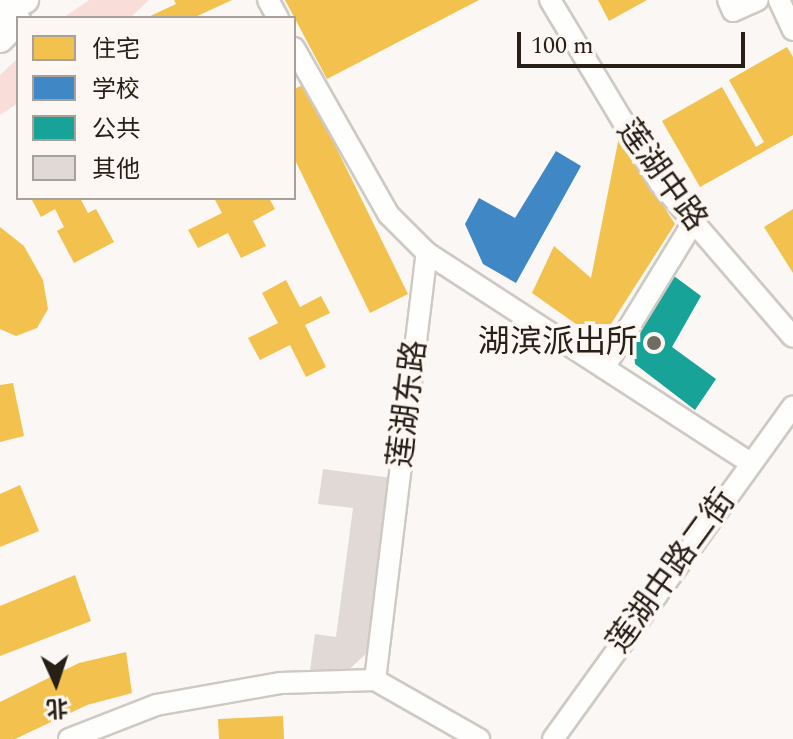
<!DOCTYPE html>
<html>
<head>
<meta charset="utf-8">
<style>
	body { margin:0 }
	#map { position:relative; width:793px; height:739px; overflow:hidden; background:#faf7f4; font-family:Spectral,"Noto Sans SC",serif }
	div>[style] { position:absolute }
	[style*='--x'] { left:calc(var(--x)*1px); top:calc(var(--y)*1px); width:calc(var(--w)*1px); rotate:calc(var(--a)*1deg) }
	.green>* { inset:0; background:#f9ddd8 }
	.homes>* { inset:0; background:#f2c14e }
	.schools>* { inset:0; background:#3f88c5 }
	.public>* { inset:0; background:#17a398 }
	.building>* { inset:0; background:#e0d9d5 }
	.roads { filter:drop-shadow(2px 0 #cfc9c4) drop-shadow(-2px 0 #cfc9c4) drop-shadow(0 2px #cfc9c4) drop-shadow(0 -2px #cfc9c4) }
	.minor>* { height:20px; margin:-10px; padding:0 10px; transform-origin:10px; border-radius:10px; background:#fefefd }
	.major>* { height:26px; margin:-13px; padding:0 13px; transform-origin:13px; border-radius:13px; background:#fefefd }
	.dots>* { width:22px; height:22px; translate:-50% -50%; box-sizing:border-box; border:4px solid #fcf7f2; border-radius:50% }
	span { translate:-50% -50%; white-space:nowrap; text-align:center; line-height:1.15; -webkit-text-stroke:8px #fcf7f2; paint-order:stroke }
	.street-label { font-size:32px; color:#282017 }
	.poi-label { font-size:32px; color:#282017 }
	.right { translate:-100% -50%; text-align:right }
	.legend { position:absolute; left:16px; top:16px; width:280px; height:184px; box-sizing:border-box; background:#fcf7f2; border:2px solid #a7a19a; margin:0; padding:10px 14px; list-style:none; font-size:24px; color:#282017 }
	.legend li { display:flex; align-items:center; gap:16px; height:40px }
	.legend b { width:40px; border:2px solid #a7a19a }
	.north { position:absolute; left:16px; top:643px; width:80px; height:80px; -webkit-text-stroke:6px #fcf7f2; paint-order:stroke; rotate:177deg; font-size:22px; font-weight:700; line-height:32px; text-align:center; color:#282017 }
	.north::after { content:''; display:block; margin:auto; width:28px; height:36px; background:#282017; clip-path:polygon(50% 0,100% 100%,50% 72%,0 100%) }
	.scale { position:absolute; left:517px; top:32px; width:228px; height:36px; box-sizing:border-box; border:4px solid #282017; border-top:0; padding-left:10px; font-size:24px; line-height:28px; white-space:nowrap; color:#282017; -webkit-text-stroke:6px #fcf7f2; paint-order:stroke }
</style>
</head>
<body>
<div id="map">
	<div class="green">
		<i style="clip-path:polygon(89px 0,149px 0,130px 18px,63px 18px)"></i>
		<i style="clip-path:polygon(18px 58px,18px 103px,0 115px,0 75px)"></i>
	</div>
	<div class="homes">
		<i style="clip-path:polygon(174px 0,232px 0,193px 18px,146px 18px,176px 4px)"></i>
		<i style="clip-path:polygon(285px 0,479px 0,327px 79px)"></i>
		<i style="clip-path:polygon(598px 0,647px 0,609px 21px)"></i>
		<i style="clip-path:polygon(787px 47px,793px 57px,793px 135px,700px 187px,662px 121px,722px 87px,756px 147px,764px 142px,729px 80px)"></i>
		<i style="clip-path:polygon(305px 84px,408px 294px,370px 313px,294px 158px,294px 89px)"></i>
		<i style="clip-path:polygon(619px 137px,675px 224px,600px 341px,532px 293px,554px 246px,591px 278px)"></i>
		<i style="clip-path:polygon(31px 198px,80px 198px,88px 213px,96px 209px,114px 242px,74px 263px,57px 231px,64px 227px,55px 209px,41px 217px)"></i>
		<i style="clip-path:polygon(214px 198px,269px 198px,275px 209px,253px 221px,266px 246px,241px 258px,228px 233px,198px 248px,188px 230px,222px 213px)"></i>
		<i style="clip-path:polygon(793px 209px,793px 273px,764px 227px)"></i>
		<i style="clip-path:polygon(0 227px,24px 246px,43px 280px,48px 309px,37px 328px,16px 336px,0 329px)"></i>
		<i style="clip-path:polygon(286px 280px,300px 307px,321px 296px,330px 313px,305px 325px,326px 367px,306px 377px,290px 345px,260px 360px,248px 338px,278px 323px,262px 293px)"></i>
		<i style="clip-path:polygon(13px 383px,24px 436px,0 442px,0 385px)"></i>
		<i style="clip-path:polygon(20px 485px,39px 531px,0 547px,0 494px)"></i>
		<i style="clip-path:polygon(75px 575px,91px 621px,0 656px,0 606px)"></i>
		<i style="clip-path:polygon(126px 652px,132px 693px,87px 705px,15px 739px,0 739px,0 702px,79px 663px)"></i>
		<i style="clip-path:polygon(283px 716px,284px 739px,219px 739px,218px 719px)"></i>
	</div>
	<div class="schools">
		<i style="clip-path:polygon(556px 151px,581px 166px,516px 283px,483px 264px,465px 224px,479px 198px,515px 218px)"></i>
	</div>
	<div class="public">
		<i style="clip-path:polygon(674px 276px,701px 296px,672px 347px,716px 379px,695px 410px,635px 364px,633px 338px)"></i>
	</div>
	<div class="building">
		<i style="clip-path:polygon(323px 469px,392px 478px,368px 652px,343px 675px,310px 670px,315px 634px,336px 637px,353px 508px,318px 504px)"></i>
	</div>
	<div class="roads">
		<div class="minor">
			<i style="--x:268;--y:0;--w:21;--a:61"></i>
			<i style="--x:550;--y:0;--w:214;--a:59"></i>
			<i style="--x:660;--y:183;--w:203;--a:49.2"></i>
			<i style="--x:728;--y:0;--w:12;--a:66"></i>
			<i style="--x:733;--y:11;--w:27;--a:-24"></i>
			<i style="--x:779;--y:0;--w:33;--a:65"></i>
			<i style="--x:294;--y:48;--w:192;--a:60.4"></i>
			<i style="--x:389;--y:215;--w:54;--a:45"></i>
			<i style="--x:427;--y:253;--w:385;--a:33"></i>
			<i style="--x:604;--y:368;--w:170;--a:-58.5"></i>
			<i style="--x:375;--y:680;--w:430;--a:-83.1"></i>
			<i style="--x:375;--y:680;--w:120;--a:29.6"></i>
			<i style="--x:69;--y:739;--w:93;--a:-21.3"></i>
			<i style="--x:156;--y:705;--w:127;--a:-10"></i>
			<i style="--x:281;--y:683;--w:94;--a:-1.8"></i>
			<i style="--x:553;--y:739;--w:410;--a:-54.2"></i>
		</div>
		<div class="major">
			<i style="--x:0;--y:12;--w:28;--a:-26"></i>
			<i style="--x:0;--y:39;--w:25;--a:-45"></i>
		</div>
	</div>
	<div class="dots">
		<i style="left:654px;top:343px;background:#726b64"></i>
	</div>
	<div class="street-label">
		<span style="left:661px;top:176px;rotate:54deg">莲湖中路</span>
		<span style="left:409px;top:404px;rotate:-83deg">莲湖东路</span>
		<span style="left:672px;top:572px;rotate:-54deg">莲湖中路二街</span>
	</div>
	<div class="poi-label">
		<span class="right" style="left:638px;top:343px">湖滨派出所</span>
	</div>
	<ul class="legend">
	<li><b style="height:22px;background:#f2c14e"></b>住宅</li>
	<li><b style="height:22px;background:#3f88c5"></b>学校</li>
	<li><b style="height:22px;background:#17a398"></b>公共</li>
	<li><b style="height:22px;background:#e0d9d5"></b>其他</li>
	</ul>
	<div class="north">北</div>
	<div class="scale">100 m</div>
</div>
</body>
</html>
